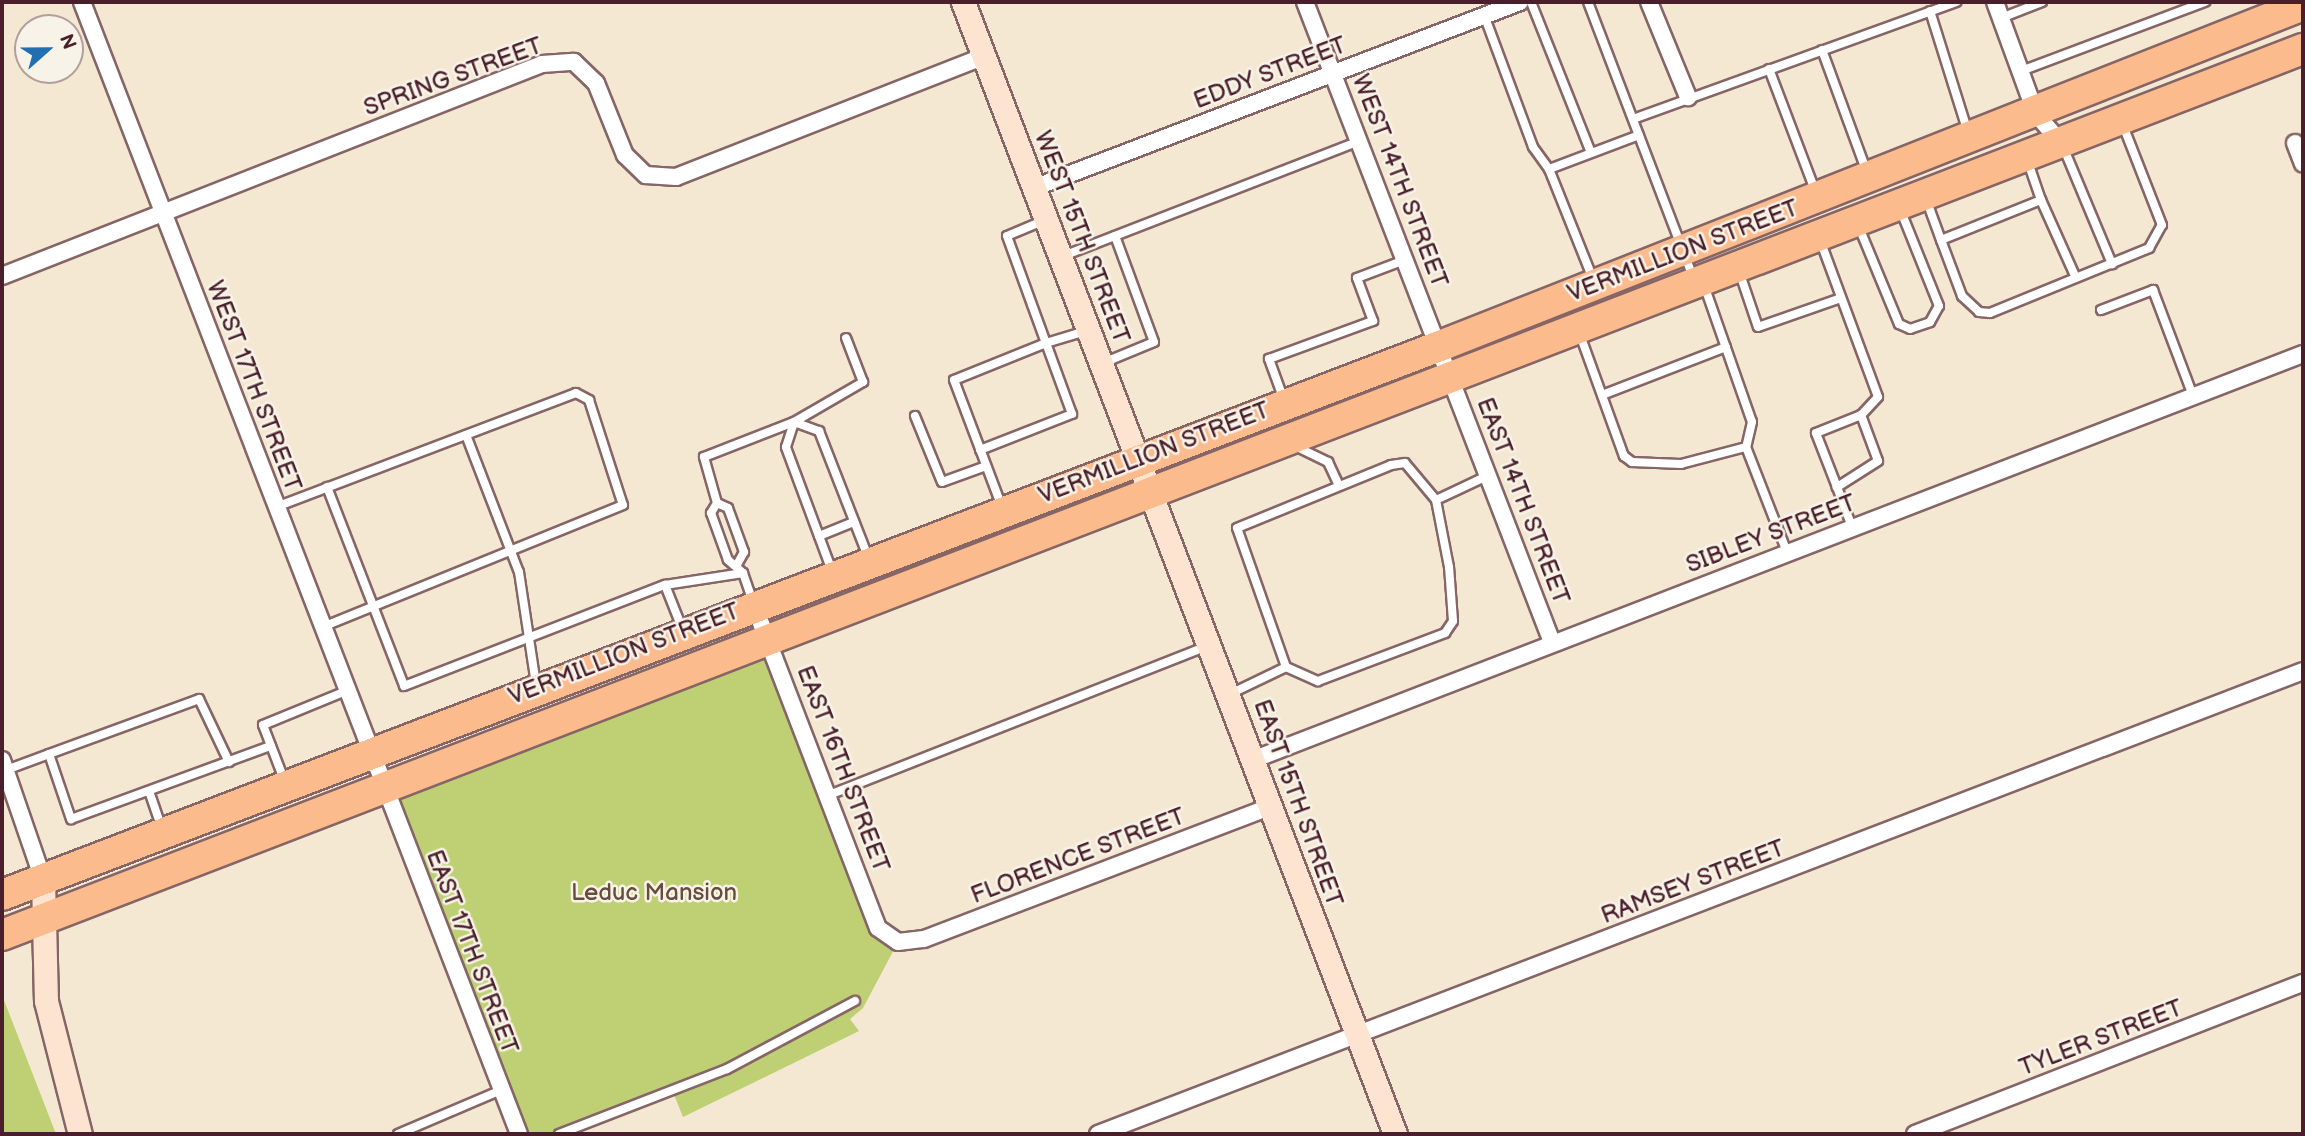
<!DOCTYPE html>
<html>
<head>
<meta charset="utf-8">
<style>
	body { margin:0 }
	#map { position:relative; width:2305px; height:1136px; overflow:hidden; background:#f4e8d3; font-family:"Balsamiq Sans",sans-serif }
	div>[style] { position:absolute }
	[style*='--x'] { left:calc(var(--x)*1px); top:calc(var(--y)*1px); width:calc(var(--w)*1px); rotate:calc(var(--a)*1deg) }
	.green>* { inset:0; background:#bed073 }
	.roads { filter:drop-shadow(2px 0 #866566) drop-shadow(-2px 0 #866566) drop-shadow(0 2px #866566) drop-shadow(0 -2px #866566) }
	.lane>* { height:8px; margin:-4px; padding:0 4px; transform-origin:4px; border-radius:4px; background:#fff }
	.street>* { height:16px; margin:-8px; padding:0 8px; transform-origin:8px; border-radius:8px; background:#fff }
	.secondary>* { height:23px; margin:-11.5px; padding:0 11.5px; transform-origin:11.5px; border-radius:11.5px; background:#fde4d1 }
	.highway>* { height:30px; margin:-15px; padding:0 15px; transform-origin:15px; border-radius:15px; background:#fbbb8d }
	span { translate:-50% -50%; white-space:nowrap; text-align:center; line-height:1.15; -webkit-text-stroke:5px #f7f3e8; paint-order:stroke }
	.street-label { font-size:24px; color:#4a1f2b }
	.park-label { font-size:24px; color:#674b3d }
	.frame { position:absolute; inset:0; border:4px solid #4a1f2b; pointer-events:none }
	.north { position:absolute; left:14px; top:14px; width:70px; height:70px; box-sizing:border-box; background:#f7f3e8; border:2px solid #b29e9c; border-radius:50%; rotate:69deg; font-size:19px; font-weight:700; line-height:28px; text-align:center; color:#4a1f2b }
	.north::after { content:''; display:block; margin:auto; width:24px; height:32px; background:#1f6fb2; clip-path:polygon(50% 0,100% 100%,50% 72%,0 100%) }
</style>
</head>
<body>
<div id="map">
	<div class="green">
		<i style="clip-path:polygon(769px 638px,878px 928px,898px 942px,863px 1008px,850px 1019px,859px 1031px,683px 1117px,673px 1092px,559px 1134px,519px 1134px,383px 786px)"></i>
		<i style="clip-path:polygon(2px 995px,56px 1134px,2px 1134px)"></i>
	</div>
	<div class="roads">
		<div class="lane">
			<i style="--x:1531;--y:2;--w:162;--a:68.3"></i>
			<i style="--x:1588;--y:2;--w:297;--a:69.1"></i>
			<i style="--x:1930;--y:11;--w:127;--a:72.6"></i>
			<i style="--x:1484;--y:15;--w:141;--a:69.6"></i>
			<i style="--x:1533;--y:147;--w:27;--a:54"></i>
			<i style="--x:2001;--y:18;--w:44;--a:-21.3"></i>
			<i style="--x:1822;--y:50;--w:130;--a:69.8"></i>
			<i style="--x:1769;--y:69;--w:129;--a:69.2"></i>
			<i style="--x:2021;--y:71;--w:197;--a:-20.6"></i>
			<i style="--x:1633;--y:119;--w:344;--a:-19.9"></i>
			<i style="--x:2064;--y:149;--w:125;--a:67.3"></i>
			<i style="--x:1926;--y:199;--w:44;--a:69.9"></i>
			<i style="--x:1941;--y:240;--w:108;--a:-21.8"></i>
			<i style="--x:2041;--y:200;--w:39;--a:-109"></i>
			<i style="--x:2041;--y:200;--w:85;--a:65.8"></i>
			<i style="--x:1045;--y:220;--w:41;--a:157.2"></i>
			<i style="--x:1007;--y:236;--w:114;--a:70"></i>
			<i style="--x:1046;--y:343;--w:42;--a:-16.7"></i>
			<i style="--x:1858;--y:225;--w:107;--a:67.5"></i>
			<i style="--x:1899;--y:324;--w:12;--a:24"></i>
			<i style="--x:1910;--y:329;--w:21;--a:-19"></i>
			<i style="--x:1930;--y:322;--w:18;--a:-61"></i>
			<i style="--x:1939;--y:306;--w:105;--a:-111.9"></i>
			<i style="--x:1820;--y:240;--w:167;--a:69.7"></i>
			<i style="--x:1878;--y:397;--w:25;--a:133"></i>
			<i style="--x:1861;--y:415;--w:49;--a:69.7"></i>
			<i style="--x:1878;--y:461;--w:49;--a:147.6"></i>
			<i style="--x:1837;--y:487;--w:43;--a:69.4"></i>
			<i style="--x:1941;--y:240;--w:60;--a:69.4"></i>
			<i style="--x:1962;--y:296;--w:23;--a:43"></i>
			<i style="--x:1979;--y:312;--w:11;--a:5"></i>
			<i style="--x:1990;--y:313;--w:172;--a:-22.2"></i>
			<i style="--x:2149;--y:248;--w:26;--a:-61"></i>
			<i style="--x:2162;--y:225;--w:110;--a:-111.4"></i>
			<i style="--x:1063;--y:256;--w:318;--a:-21.2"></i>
			<i style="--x:1739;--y:271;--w:59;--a:71.3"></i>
			<i style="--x:1758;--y:327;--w:88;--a:-19.3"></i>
			<i style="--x:1593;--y:279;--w:118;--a:-111.8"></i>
			<i style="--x:1549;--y:169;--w:96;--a:-20.7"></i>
			<i style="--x:1704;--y:285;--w:145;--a:70.7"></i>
			<i style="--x:1752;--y:422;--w:26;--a:103"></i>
			<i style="--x:1746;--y:447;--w:113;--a:68.7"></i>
			<i style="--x:2101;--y:310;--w:56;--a:-21"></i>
			<i style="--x:2153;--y:290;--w:113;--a:69.3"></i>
			<i style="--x:1579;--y:332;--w:132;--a:70.1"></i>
			<i style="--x:1624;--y:456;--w:10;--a:37"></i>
			<i style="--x:1632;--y:462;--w:49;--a:2.3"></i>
			<i style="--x:1681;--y:464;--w:67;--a:-14.7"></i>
			<i style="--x:1103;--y:363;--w:55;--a:-22.4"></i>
			<i style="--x:1154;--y:342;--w:113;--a:-110.2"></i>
			<i style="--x:1602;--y:395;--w:133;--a:-21.2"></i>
			<i style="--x:1284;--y:400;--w:44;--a:-110.1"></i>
			<i style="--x:1269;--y:359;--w:111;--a:-20.1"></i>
			<i style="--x:1373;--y:321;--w:46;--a:-110.4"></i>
			<i style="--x:1357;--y:278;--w:53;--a:-20.8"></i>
			<i style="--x:915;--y:416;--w:71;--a:67.8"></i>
			<i style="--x:942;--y:482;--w:47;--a:-20"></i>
			<i style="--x:466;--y:435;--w:147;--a:68.9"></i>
			<i style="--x:519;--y:572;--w:113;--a:81.4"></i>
			<i style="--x:1295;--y:446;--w:37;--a:26"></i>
			<i style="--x:1328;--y:462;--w:26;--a:65"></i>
			<i style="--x:980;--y:450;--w:99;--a:-21.4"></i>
			<i style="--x:1072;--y:414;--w:76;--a:-110.1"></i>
			<i style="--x:1046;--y:343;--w:99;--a:158.1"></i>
			<i style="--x:954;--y:380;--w:136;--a:69.3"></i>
			<i style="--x:327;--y:487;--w:213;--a:68.8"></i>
			<i style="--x:404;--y:686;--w:280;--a:-21.2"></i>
			<i style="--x:665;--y:585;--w:46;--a:68.4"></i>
			<i style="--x:1837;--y:487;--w:58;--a:-111.3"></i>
			<i style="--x:1816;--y:433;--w:48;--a:-21.8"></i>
			<i style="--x:717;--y:503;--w:12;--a:24"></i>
			<i style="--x:728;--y:508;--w:47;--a:70"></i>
			<i style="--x:744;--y:552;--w:13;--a:119"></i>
			<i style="--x:276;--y:507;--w:321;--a:-20.8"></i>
			<i style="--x:576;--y:393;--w:15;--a:28"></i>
			<i style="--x:589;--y:400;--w:110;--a:72.1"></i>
			<i style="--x:623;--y:505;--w:324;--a:157.9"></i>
			<i style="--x:819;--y:536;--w:38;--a:-22"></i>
			<i style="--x:832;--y:571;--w:132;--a:-110.4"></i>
			<i style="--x:786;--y:447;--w:26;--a:-72"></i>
			<i style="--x:794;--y:422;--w:27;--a:20"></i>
			<i style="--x:819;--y:431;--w:135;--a:68.7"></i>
			<i style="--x:743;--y:573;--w:20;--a:-139"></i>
			<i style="--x:728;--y:560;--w:50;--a:-109.9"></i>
			<i style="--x:711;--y:513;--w:12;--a:-59"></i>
			<i style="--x:717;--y:503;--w:48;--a:-105.8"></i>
			<i style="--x:704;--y:457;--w:97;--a:-21.3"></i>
			<i style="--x:794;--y:422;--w:80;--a:-30.1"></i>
			<i style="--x:863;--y:382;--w:47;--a:-111.1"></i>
			<i style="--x:665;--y:585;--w:79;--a:-8.7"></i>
			<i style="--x:743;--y:573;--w:31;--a:71"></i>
			<i style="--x:1286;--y:667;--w:35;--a:24"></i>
			<i style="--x:1318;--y:681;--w:136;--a:-20.7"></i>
			<i style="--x:1445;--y:633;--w:14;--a:-56"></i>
			<i style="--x:1453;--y:621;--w:54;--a:-94.2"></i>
			<i style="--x:1449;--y:567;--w:68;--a:-101"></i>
			<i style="--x:1230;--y:694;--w:62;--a:-25.7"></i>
			<i style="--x:1286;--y:667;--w:147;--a:-109.4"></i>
			<i style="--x:1237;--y:528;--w:166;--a:-22.2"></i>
			<i style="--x:1391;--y:465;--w:14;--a:-8"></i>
			<i style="--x:1405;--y:463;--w:48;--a:50"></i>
			<i style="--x:1436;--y:500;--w:59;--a:-25.3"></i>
			<i style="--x:49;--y:754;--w:160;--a:-20.1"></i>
			<i style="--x:199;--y:699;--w:70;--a:64.5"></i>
			<i style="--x:6;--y:770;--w:46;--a:-20.4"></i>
			<i style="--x:49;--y:754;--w:69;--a:71.3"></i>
			<i style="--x:71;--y:819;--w:213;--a:-20.1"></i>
			<i style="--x:285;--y:782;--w:61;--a:-111.1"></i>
			<i style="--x:263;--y:725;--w:90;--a:-22.3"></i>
			<i style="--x:149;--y:791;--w:39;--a:71"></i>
			<i style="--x:829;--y:795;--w:406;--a:-21.5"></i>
			<i style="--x:398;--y:1134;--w:112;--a:-23.1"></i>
			<i style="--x:559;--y:1134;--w:180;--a:-21.2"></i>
			<i style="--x:727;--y:1069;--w:145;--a:-28"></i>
		</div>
		<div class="street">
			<i style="--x:82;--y:2;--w:1213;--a:68.89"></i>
			<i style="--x:1305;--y:2;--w:686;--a:68.9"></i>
			<i style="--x:1649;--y:2;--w:103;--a:67.7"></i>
			<i style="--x:1995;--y:2;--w:119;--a:69.9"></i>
			<i style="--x:2036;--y:114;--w:35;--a:49"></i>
			<i style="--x:2295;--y:143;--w:22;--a:69"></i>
			<i style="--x:1036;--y:187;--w:518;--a:-20.92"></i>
			<i style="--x:2;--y:276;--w:580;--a:-21.43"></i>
			<i style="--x:542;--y:64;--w:32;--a:-4"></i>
			<i style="--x:574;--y:62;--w:30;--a:44"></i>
			<i style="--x:596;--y:83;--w:78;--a:68.1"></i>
			<i style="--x:625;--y:155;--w:29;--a:44"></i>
			<i style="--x:646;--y:175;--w:30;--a:4"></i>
			<i style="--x:676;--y:177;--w:331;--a:-21.4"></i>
			<i style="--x:754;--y:605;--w:346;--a:69"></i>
			<i style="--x:878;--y:928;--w:24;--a:35"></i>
			<i style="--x:898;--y:942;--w:26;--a:-7"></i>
			<i style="--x:924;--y:939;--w:373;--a:-20.9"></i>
			<i style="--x:1255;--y:759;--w:1124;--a:-21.13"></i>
			<i style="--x:2;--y:760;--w:126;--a:71"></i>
			<i style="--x:1098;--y:1134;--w:1291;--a:-21.02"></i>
			<i style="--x:1915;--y:1134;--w:416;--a:-21.3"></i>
		</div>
		<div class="secondary">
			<i style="--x:963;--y:2;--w:1212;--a:69.11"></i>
			<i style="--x:43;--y:879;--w:122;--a:88.6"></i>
			<i style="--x:46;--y:1001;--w:137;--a:75.7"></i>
		</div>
		<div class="highway">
			<i style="--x:2;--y:895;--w:1539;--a:-20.9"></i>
			<i style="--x:1440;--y:346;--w:928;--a:-21.56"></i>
			<i style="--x:2;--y:935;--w:2466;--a:-21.06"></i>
		</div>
	</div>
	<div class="street-label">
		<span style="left:1270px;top:73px;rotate:-21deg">EDDY STREET</span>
		<span style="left:453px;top:77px;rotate:-20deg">SPRING STREET</span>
		<span style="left:1400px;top:181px;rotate:69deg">WEST 14TH STREET</span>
		<span style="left:1082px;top:237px;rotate:69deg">WEST 15TH STREET</span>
		<span style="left:1683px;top:251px;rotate:-21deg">VERMILLION STREET</span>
		<span style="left:254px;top:386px;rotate:69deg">WEST 17TH STREET</span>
		<span style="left:1154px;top:453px;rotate:-21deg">VERMILLION STREET</span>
		<span style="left:1523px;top:501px;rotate:69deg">EAST 14TH STREET</span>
		<span style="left:1771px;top:534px;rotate:-21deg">SIBLEY STREET</span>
		<span style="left:624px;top:654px;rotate:-21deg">VERMILLION STREET</span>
		<span style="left:843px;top:769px;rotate:69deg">EAST 16TH STREET</span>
		<span style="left:1298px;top:803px;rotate:70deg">EAST 15TH STREET</span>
		<span style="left:1078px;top:856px;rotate:-21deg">FLORENCE STREET</span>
		<span style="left:1693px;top:882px;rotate:-21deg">RAMSEY STREET</span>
		<span style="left:472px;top:952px;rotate:69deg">EAST 17TH STREET</span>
		<span style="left:2101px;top:1038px;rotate:-21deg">TYLER STREET</span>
	</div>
	<div class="park-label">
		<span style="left:654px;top:893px">Leduc Mansion</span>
	</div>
	<div class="frame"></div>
	<div class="north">N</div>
</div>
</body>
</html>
